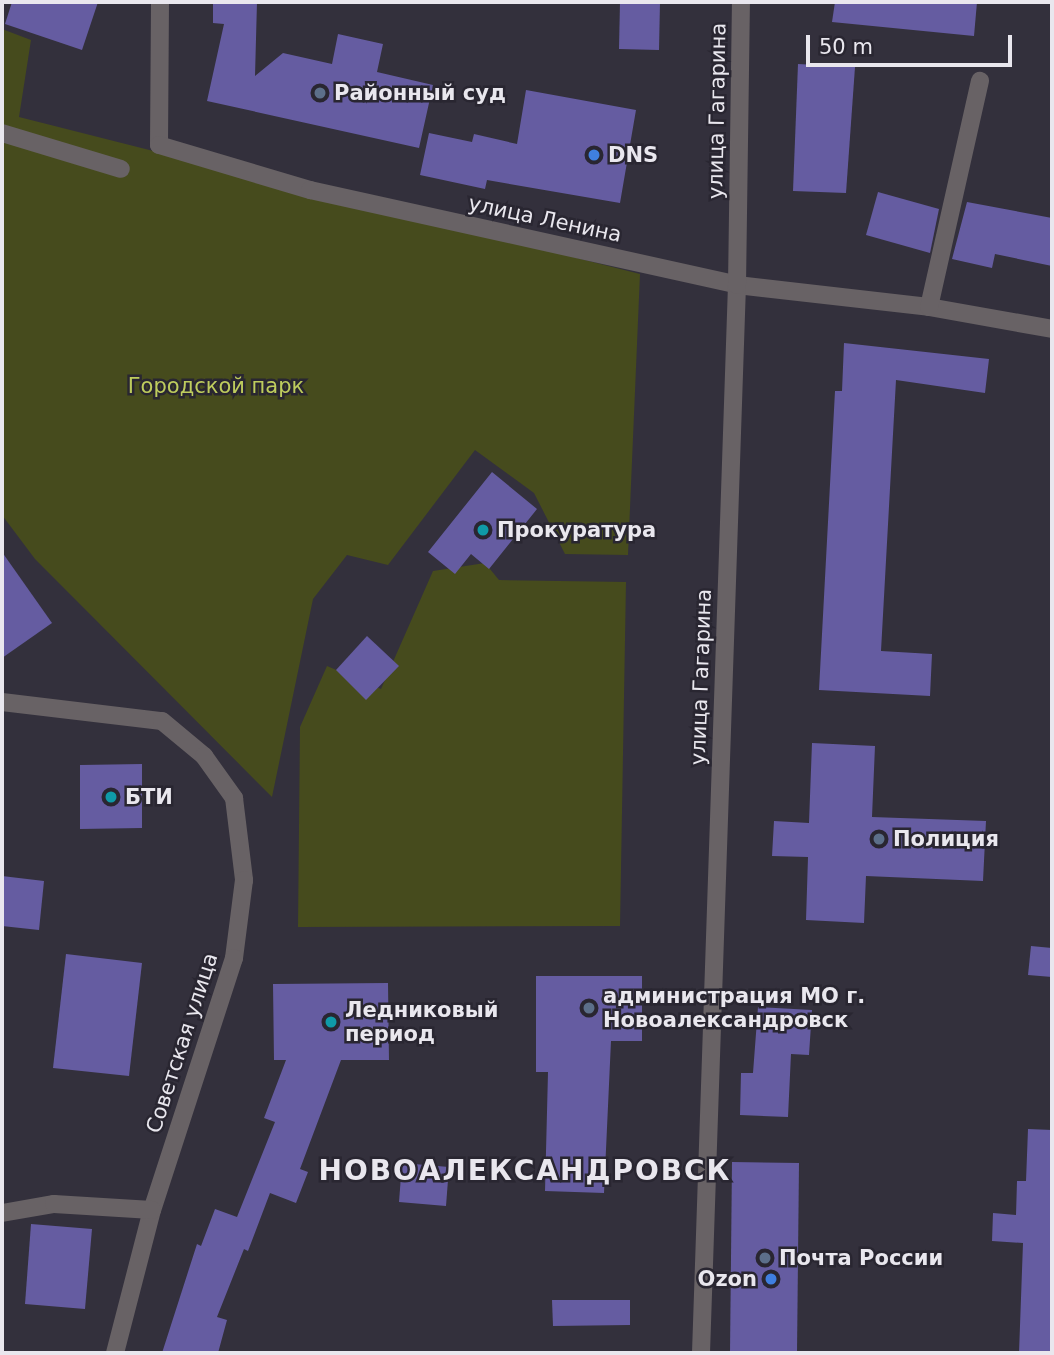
<!DOCTYPE html>
<html>
<head>
<meta charset="utf-8">
<style>
	body { margin:0 }
	#map { position:relative; width:1054px; height:1355px; overflow:hidden; background:#33303c; font-family:"DejaVu Sans",sans-serif }
	div>[style] { position:absolute }
	[style*='--x'] { left:calc(var(--x)*1px); top:calc(var(--y)*1px); width:calc(var(--w)*1px); rotate:calc(var(--a)*1deg) }
	.green>* { inset:0; background:#464b1d }
	.building>* { inset:0; background:#655ca1 }
	.street>* { height:18px; margin:-9px; padding:0 9px; transform-origin:9px; border-radius:9px; background:#686265 }
	.dots>* { width:19px; height:19px; translate:-50% -50%; box-sizing:border-box; border:4px solid #292631; border-radius:50% }
	span { translate:-50% -50%; white-space:nowrap; text-align:center; line-height:1.15; -webkit-text-stroke:5px #292631; paint-order:stroke }
	.poi-label { font-size:21px; color:#e9e7ee; font-weight:700 }
	.left { translate:0 -50%; text-align:left }
	.right { translate:-100% -50%; text-align:right }
	.street-label { font-size:21px; color:#e9e7ee }
	.park-label { font-size:21px; color:#becc5d }
	.district-label { font-size:28px; color:#e9e7ee; font-weight:700; letter-spacing:2px }
	.frame { position:absolute; inset:0; border:4px solid #e9e7ee; pointer-events:none }
	.scale { position:absolute; left:806px; top:35px; width:206px; height:32px; box-sizing:border-box; border:4px solid #e9e7ee; border-top:0; padding-left:9px; font-size:21px; line-height:24px; white-space:nowrap; color:#e9e7ee; -webkit-text-stroke:5px #292631; paint-order:stroke }
</style>
</head>
<body>
<div id="map">
	<div class="green">
		<i style="clip-path:polygon(2px 29px,31px 40px,19px 117px,640px 274px,628px 555px,565px 554px,534px 493px,475px 450px,388px 565px,347px 555px,313px 599px,272px 797px,35px 559px,2px 515px)"></i>
		<i style="clip-path:polygon(485px 563px,499px 580px,626px 582px,620px 926px,298px 927px,300px 727px,327px 666px,381px 689px,433px 571px)"></i>
	</div>
	<div class="building">
		<i style="clip-path:polygon(12px 2px,98px 2px,82px 50px,5px 24px)"></i>
		<i style="clip-path:polygon(213px 2px,257px 2px,255px 76px,283px 53px,332px 64px,338px 34px,383px 44px,377px 72px,433px 85px,419px 148px,207px 101px,224px 24px,213px 23px)"></i>
		<i style="clip-path:polygon(620px 2px,660px 2px,659px 50px,619px 49px)"></i>
		<i style="clip-path:polygon(835px 2px,977px 2px,974px 36px,832px 22px)"></i>
		<i style="clip-path:polygon(798px 64px,855px 67px,846px 193px,793px 191px)"></i>
		<i style="clip-path:polygon(526px 90px,636px 110px,620px 203px,487px 180px,485px 189px,420px 175px,429px 133px,472px 142px,474px 134px,517px 144px)"></i>
		<i style="clip-path:polygon(878px 192px,939px 209px,930px 253px,866px 235px)"></i>
		<i style="clip-path:polygon(967px 202px,1052px 218px,1052px 266px,995px 254px,992px 268px,952px 259px)"></i>
		<i style="clip-path:polygon(844px 343px,989px 359px,985px 393px,896px 380px,881px 651px,932px 654px,930px 696px,819px 690px,835px 391px,842px 391px)"></i>
		<i style="clip-path:polygon(492px 472px,537px 509px,489px 569px,471px 554px,455px 574px,428px 552px)"></i>
		<i style="clip-path:polygon(2px 552px,52px 623px,2px 658px)"></i>
		<i style="clip-path:polygon(367px 636px,399px 666px,366px 700px,336px 670px)"></i>
		<i style="clip-path:polygon(812px 743px,875px 746px,872px 817px,986px 821px,983px 881px,866px 876px,864px 923px,806px 920px,808px 857px,772px 856px,774px 821px,809px 823px)"></i>
		<i style="clip-path:polygon(142px 764px,142px 828px,80px 829px,80px 765px)"></i>
		<i style="clip-path:polygon(2px 876px,44px 881px,39px 930px,2px 926px)"></i>
		<i style="clip-path:polygon(1031px 946px,1052px 948px,1052px 977px,1028px 975px)"></i>
		<i style="clip-path:polygon(66px 954px,142px 963px,129px 1076px,53px 1068px)"></i>
		<i style="clip-path:polygon(536px 976px,642px 976px,642px 1041px,611px 1041px,604px 1193px,545px 1191px,548px 1072px,536px 1072px)"></i>
		<i style="clip-path:polygon(388px 983px,389px 1060px,341px 1060px,300px 1169px,308px 1172px,296px 1203px,270px 1193px,248px 1251px,244px 1249px,217px 1317px,227px 1320px,218px 1353px,162px 1353px,197px 1244px,201px 1246px,215px 1209px,237px 1217px,275px 1122px,264px 1118px,286px 1060px,274px 1060px,273px 984px)"></i>
		<i style="clip-path:polygon(758px 1007px,812px 1010px,809px 1055px,791px 1054px,788px 1117px,740px 1115px,741px 1073px,753px 1073px)"></i>
		<i style="clip-path:polygon(1028px 1129px,1052px 1130px,1052px 1353px,1019px 1353px,1023px 1243px,992px 1241px,993px 1213px,1016px 1215px,1017px 1181px,1026px 1181px)"></i>
		<i style="clip-path:polygon(732px 1162px,799px 1163px,797px 1353px,730px 1353px)"></i>
		<i style="clip-path:polygon(402px 1163px,449px 1167px,446px 1206px,399px 1202px)"></i>
		<i style="clip-path:polygon(31px 1224px,92px 1229px,85px 1309px,25px 1304px)"></i>
		<i style="clip-path:polygon(552px 1300px,630px 1300px,630px 1325px,553px 1326px)"></i>
	</div>
	<div class="street">
		<i style="--x:160;--y:2;--w:143;--a:90.4"></i>
		<i style="--x:159;--y:145;--w:158;--a:16.6"></i>
		<i style="--x:310;--y:190;--w:437;--a:12.5"></i>
		<i style="--x:737;--y:285;--w:193;--a:6.5"></i>
		<i style="--x:929;--y:307;--w:125;--a:10.1"></i>
		<i style="--x:2;--y:133;--w:124;--a:16.8"></i>
		<i style="--x:929;--y:307;--w:232;--a:-77.3"></i>
		<i style="--x:2;--y:702;--w:161;--a:6.8"></i>
		<i style="--x:162;--y:721;--w:55;--a:39.8"></i>
		<i style="--x:204;--y:756;--w:52;--a:54.5"></i>
		<i style="--x:234;--y:798;--w:83;--a:83"></i>
		<i style="--x:244;--y:880;--w:79;--a:97.3"></i>
		<i style="--x:234;--y:958;--w:265;--a:108"></i>
		<i style="--x:152;--y:1210;--w:148;--a:104.5"></i>
		<i style="--x:2;--y:1213;--w:53;--a:-9.8"></i>
		<i style="--x:54;--y:1204;--w:98;--a:3.5"></i>
		<i style="--x:701;--y:1353;--w:1069;--a:-88.07"></i>
		<i style="--x:737;--y:285;--w:283;--a:-89.2"></i>
	</div>
	<div class="dots">
		<i style="left:320px;top:93px;background:#5c6f8a"></i>
		<i style="left:594px;top:155px;background:#3f7fe0"></i>
		<i style="left:483px;top:530px;background:#0f9aa8"></i>
		<i style="left:111px;top:797px;background:#0f9aa8"></i>
		<i style="left:879px;top:839px;background:#5c6f8a"></i>
		<i style="left:589px;top:1008px;background:#5c6f8a"></i>
		<i style="left:331px;top:1022px;background:#0f9aa8"></i>
		<i style="left:765px;top:1258px;background:#5c6f8a"></i>
		<i style="left:771px;top:1279px;background:#3f7fe0"></i>
	</div>
	<div class="poi-label">
		<span class="left" style="left:334px;top:93px">Районный суд</span>
		<span class="left" style="left:608px;top:155px">DNS</span>
		<span class="left" style="left:497px;top:530px">Прокуратура</span>
		<span class="left" style="left:125px;top:797px">БТИ</span>
		<span class="left" style="left:893px;top:839px">Полиция</span>
		<span class="left" style="left:603px;top:1008px">администрация МО г.<br>Новоалександровск</span>
		<span class="left" style="left:345px;top:1022px">Ледниковый<br>период</span>
		<span class="left" style="left:779px;top:1258px">Почта России</span>
		<span class="right" style="left:757px;top:1279px">Ozon</span>
	</div>
	<div class="street-label">
		<span style="left:717px;top:111px;rotate:-89deg">улица Гагарина</span>
		<span style="left:545px;top:219px;rotate:12deg">улица Ленина</span>
		<span style="left:701px;top:677px;rotate:-88deg">улица Гагарина</span>
		<span style="left:182px;top:1043px;rotate:-72deg">Советская улица</span>
	</div>
	<div class="park-label">
		<span style="left:216px;top:386px">Городской парк</span>
	</div>
	<div class="district-label">
		<span style="left:525px;top:1171px">НОВОАЛЕКСАНДРОВСК</span>
	</div>
	<div class="frame"></div>
	<div class="scale">50 m</div>
</div>
</body>
</html>
